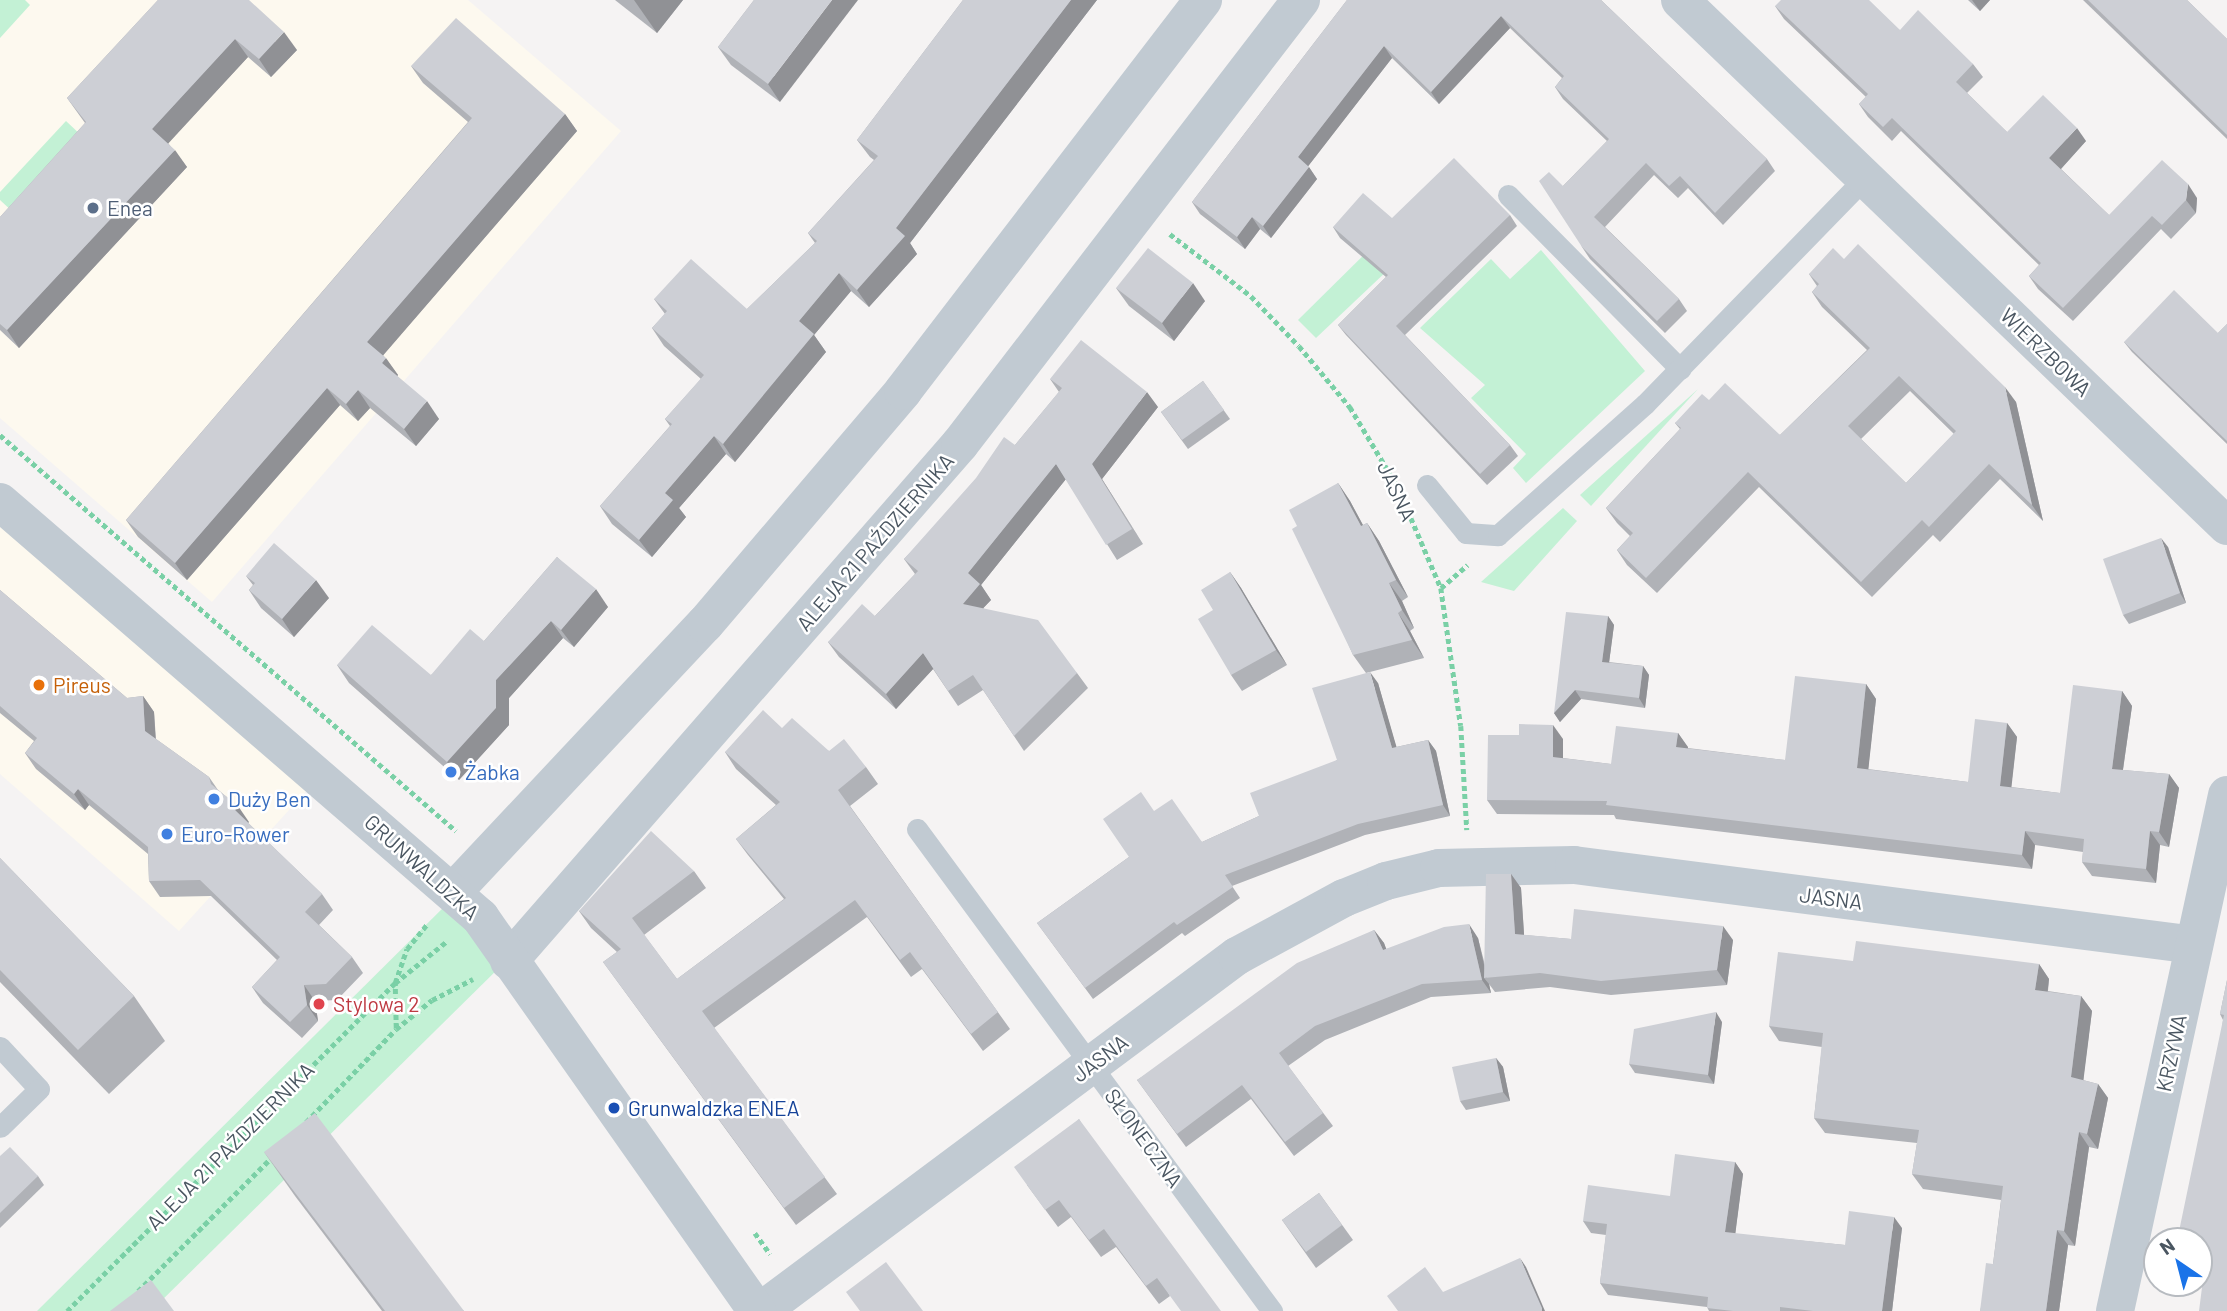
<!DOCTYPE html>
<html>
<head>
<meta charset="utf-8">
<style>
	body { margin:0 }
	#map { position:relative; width:2227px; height:1311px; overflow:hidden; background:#f5f3f3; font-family:Barlow,sans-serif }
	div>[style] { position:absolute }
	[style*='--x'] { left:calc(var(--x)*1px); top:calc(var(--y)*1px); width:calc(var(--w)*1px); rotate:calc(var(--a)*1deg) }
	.commercial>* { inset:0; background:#fdf9ef }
	.green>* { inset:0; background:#c3f1d5 }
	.path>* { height:4.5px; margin-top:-2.25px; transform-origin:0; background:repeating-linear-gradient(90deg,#7ad0a6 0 5px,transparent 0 8.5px) }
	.service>* { height:21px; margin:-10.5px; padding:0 10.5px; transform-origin:10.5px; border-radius:10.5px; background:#c1cad2 }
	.minor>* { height:38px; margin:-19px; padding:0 19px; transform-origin:19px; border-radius:19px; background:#c1cad2 }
	.tertiary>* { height:38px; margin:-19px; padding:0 19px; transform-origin:19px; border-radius:19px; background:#c1cad2 }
	.wall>* { inset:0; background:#b0b2b7 }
	.shaded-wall>* { inset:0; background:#909195 }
	.building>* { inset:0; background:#cdcfd5 }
	.dots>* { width:19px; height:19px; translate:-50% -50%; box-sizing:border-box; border:4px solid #fff; border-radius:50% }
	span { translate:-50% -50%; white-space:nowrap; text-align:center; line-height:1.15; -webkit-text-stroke:5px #fff; paint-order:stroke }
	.service-label { font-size:21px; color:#4e5e75 }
	.left { translate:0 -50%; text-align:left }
	.street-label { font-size:21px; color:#4a5661 }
	.food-label { font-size:21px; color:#c56008 }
	.shop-label { font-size:21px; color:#366cbe }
	.health-label { font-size:21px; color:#be3a42 }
	.transit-label { font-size:21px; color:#164399 }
	.north { position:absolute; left:2143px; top:1227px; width:70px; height:70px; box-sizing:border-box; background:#fff; border:2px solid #b7bbc0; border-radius:50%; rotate:325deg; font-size:19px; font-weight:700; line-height:28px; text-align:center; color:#4a5661 }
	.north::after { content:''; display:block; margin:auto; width:24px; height:32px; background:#1a73e8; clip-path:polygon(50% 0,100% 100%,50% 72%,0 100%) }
</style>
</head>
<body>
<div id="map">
	<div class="commercial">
		<i style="clip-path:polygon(0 0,468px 0,621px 131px,212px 602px,0 418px)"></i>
		<i style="clip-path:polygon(0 502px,319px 777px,179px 931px,0 774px)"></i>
	</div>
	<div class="green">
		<i style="clip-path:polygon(0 0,25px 0,30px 5px,0 38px)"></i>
		<i style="clip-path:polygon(66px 121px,84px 138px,14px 213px,0 200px,0 192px)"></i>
		<i style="clip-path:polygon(1383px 236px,1407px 252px,1316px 338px,1298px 320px)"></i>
		<i style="clip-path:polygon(1541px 250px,1645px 371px,1526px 483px,1513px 468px,1526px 454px,1471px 398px,1485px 385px,1420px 328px,1491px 259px,1510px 279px)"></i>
		<i style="clip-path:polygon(1698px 389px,1591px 506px,1580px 495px)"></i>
		<i style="clip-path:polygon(1563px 508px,1577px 521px,1514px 591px,1481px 582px)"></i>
		<i style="clip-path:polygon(454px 897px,506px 961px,151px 1311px,37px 1311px)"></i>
	</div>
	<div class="path">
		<i style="--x:1170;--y:234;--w:102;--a:37.4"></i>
		<i style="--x:1251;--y:296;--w:69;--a:46.2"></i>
		<i style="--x:1299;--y:346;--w:80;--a:50.1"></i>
		<i style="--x:1350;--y:407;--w:90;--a:59.1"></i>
		<i style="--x:0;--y:435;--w:604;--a:40.97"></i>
		<i style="--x:1411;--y:518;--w:76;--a:66.8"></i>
		<i style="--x:1441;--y:588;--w:139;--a:81.8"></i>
		<i style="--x:1461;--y:726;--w:104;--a:86.7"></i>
		<i style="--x:1441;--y:588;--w:35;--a:-41"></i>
		<i style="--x:396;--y:1028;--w:45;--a:-91.3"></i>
		<i style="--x:395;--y:983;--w:36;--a:-71"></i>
		<i style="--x:407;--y:949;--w:32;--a:-51"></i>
		<i style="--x:306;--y:1122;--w:129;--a:-45.9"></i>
		<i style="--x:396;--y:1029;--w:46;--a:-38.9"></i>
		<i style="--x:432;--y:1000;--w:46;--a:-27.1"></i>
		<i style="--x:755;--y:1233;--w:26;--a:54"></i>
		<i style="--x:138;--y:1291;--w:191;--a:-45"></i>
		<i style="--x:67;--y:1311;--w:464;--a:-45"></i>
		<i style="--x:395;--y:983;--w:67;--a:-38.9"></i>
	</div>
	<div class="service">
		<i style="--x:1508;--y:195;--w:245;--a:45.3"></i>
		<i style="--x:1427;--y:485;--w:62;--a:50.9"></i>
		<i style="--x:1466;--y:533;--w:32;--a:4"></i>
		<i style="--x:1498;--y:535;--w:197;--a:-41.7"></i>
		<i style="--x:1645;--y:404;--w:315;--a:-45.8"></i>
		<i style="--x:917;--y:829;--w:599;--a:53.63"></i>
		<i style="--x:0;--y:1047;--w:57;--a:47.1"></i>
		<i style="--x:39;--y:1089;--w:54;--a:135.7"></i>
	</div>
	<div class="minor">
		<i style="--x:1680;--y:0;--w:759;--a:43.88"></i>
		<i style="--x:453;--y:892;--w:368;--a:-46.8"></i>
		<i style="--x:705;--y:624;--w:306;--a:-49.6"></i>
		<i style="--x:903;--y:391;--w:493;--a:-52.5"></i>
		<i style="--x:509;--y:961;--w:686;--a:-48.9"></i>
		<i style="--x:960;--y:444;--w:560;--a:-52.48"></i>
		<i style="--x:761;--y:1311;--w:594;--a:-36.72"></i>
		<i style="--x:1237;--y:956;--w:122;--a:-28.5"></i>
		<i style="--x:1344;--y:898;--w:45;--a:-22"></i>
		<i style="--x:1386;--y:881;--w:55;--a:-13.8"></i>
		<i style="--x:1439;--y:868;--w:135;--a:-1.3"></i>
		<i style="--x:1574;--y:865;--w:625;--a:7.35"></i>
		<i style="--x:2115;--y:1311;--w:528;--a:-77.75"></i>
	</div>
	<div class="tertiary">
		<i style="--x:0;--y:502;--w:635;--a:40.85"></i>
		<i style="--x:480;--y:917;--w:482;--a:54.9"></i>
	</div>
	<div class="wall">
		<i style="clip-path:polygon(158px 0,297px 50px,271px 77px,248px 57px,168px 143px,187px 167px,19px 348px,0 330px,0 217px,85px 123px,67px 98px)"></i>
		<i style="clip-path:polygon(615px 0,683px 0,657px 33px)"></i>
		<i style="clip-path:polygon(754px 0,780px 102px,731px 65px,718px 47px)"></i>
		<i style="clip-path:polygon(963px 0,1097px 0,910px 243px,917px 254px,869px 307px,851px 291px,814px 335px,826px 352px,735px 462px,726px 454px,679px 508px,686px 517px,652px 557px,612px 524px,600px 506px,670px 426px,665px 419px,701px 379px,664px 346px,652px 328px,665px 314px,654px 299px,747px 309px,815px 243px,808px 233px,874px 160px,870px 157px,857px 140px)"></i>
		<i style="clip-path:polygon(1347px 0,1601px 0,1767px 159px,1775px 171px,1723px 225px,1688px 188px,1678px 198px,1654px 175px,1605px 227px,1679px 299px,1687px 311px,1665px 333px,1590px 259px,1582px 247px,1563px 186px,1607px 141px,1563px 99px,1555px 87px,1562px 78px,1510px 28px,1439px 104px,1392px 58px,1308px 166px,1317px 179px,1271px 238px,1260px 229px,1245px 249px,1200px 214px,1192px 202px)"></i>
		<i style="clip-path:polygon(1968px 0,1990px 0,1980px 11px)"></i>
		<i style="clip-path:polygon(2083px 0,2187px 0,2227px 39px,2227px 139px)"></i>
		<i style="clip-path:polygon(1775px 6px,1900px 30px,1973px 64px,1983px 77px,1967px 93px,2007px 132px,2086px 141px,2061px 169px,2109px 215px,2197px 198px,2196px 213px,2171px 239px,2161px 229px,2073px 321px,2038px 289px,2029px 276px,2039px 265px,1901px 131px,1892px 141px,1868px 117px,1859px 104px,1866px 97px,1784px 19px)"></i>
		<i style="clip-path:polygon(411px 66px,565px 114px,577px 131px,383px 355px,398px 375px,397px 376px,439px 419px,416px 446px,370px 408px,358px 421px,340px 405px,187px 580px,138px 537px,126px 520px,468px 122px,423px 83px)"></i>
		<i style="clip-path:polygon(1510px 215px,1517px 226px,1405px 335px,1510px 445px,1518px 456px,1487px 485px,1346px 335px,1338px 325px,1386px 277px,1340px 238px,1333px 227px,1392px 218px)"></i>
		<i style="clip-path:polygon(evenodd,1844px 259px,2016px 402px,2043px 521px,2000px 479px,1940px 542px,1933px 535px,1872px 597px,1759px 487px,1657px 593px,1627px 565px,1617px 550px,1630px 536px,1617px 523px,1606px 508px,1680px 429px,1675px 423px,1709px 400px,1780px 435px,1867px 350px,1822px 307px,1812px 292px,1817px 286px,1809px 274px,1844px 259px,1910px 391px,1954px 434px,1906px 483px,1861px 439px,1910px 391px)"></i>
		<i style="clip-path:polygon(1116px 288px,1205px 301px,1174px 341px,1129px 306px)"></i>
		<i style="clip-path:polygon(2227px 324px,2227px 444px,2132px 352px,2124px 342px,2218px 333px)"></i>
		<i style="clip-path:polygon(1050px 379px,1158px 407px,1102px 479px,1143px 544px,1117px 560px,1066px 479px,981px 585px,991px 600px,983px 608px,1077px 673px,1088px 688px,1024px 751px,983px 690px,958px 706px,933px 669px,896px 709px,839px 657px,828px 642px,875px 616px,915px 574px,904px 559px,1015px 445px,1059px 392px)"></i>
		<i style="clip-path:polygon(1203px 381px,1230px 419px,1188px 449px,1161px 412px)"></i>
		<i style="clip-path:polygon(1338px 483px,1350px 501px,1363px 525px,1367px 523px,1379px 541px,1408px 597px,1402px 601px,1414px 628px,1410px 631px,1424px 658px,1366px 673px,1353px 655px,1297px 526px)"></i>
		<i style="clip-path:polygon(2168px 547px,2186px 603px,2129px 624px,2123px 615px)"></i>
		<i style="clip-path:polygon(557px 557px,608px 607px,574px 647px,563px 638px,509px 698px,509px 725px,459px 780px,349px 683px,337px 665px,431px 675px,484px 641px)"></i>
		<i style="clip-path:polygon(1230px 572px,1241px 588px,1287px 665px,1242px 691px,1231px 675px,1213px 610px)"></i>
		<i style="clip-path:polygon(246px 576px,329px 598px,294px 637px,261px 608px,249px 590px,253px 585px)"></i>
		<i style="clip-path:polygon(0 590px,127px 698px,143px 696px,154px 712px,156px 739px,209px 777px,218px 790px,238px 806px,248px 823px,322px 894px,333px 910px,319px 925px,352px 957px,363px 973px,337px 1000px,315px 1001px,318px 1021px,302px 1038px,263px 1003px,252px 987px,277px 960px,211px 896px,160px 897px,149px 881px,148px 854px,89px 805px,85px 810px,36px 769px,25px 753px,34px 741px,0 713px)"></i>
		<i style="clip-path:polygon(1608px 616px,1614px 625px,1609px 662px,1643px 666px,1649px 675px,1645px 708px,1581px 699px,1560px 722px,1554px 713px)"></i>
		<i style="clip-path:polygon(1378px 683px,1396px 747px,1428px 740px,1436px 751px,1450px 816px,1365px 835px,1232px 886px,1240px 898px,1185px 936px,1182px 933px,1093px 999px,1037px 923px,1129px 857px,1154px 811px,1202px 842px,1259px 816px,1337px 760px)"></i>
		<i style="clip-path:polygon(1866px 684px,1876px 699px,1868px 769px,1968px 782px,2007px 723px,2017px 737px,2011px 787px,2060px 793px,2122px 691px,2132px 706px,2123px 770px,2169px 774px,2179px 788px,2169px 847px,2160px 845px,2156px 883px,2092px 876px,2082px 862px,2083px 852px,2035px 845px,2032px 869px,1616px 819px,1614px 815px,1497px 814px,1487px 800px,1563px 739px,1563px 758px,1611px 764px,1678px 733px,1688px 748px,1785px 760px)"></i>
		<i style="clip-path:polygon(782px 728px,829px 751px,866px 767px,878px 784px,850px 806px,1010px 1029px,983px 1051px,922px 969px,911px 977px,867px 917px,714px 1028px,837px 1194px,796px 1225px,603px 962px,617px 952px,591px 928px,579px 911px,694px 871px,706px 888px,644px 935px,677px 979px,784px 899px,748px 855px,736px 839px,776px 805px,736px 769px,725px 752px)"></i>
		<i style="clip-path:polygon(0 858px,134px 996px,165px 1041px,109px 1094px,0 982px)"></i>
		<i style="clip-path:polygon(1511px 874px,1521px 888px,1524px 935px,1571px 939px,1733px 940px,1727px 985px,1611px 995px,1550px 987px,1495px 992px,1489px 984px,1491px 993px,1431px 997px,1325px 1040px,1288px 1066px,1333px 1126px,1294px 1156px,1251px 1099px,1186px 1147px,1137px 1080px,1374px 930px,1384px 943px,1386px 949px,1478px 938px,1485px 965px)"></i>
		<i style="clip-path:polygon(1853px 961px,2039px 964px,2049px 979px,2048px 991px,2081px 996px,2092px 1011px,2083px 1080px,2098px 1084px,2108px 1098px,2098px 1149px,2089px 1147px,2075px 1246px,2068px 1245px,2059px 1311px,1980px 1311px,1993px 1264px,2001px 1200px,1923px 1189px,1912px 1174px,1917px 1143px,1825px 1133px,1814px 1118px,1822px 1047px,1779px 1041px,1769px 1026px)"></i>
		<i style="clip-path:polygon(2227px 980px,2227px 1311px,2204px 1271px,2199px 1270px,2199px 1241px,2223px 1020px,2220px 1014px)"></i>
		<i style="clip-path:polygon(1722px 1022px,1714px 1084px,1635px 1073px,1629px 1064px)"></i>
		<i style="clip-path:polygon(1496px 1058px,1503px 1067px,1510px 1101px,1466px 1110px,1460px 1101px)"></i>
		<i style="clip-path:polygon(1079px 1119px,1170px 1296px,1159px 1304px,1116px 1247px,1101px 1257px,1071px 1217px,1058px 1227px,1027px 1185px)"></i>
		<i style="clip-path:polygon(264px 1152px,464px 1311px,382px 1311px,295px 1196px)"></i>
		<i style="clip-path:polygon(0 1156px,38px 1176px,44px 1185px,0 1228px)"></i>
		<i style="clip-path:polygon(1735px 1162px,1743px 1174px,1735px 1234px,1845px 1245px,1902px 1228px,1892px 1311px,1709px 1311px,1707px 1307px,1608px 1295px,1600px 1283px,1606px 1235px,1591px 1233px,1583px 1221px,1670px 1196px)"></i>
		<i style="clip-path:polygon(1319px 1193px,1353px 1240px,1316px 1268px,1282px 1220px)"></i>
	</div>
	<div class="shaded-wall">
		<i style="clip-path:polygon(634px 0,683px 0,657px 33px)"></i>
		<i style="clip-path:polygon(832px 0,858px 0,780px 102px,768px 84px)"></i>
		<i style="clip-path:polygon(1071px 0,1097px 0,910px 243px,917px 254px,869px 307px,857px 290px,896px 228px)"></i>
		<i style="clip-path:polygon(1972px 0,1990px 0,1980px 11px)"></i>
		<i style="clip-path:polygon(1501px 16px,1510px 28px,1439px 104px,1431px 92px)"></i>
		<i style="clip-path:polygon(284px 32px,297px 50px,271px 77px,259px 59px)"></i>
		<i style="clip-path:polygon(235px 39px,248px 57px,165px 147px,152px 129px)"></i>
		<i style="clip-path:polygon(1384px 46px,1392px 58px,1306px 169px,1298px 157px)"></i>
		<i style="clip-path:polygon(565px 114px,577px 131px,380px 359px,367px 342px)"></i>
		<i style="clip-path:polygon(2077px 128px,2086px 141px,2059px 171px,2049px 158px)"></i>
		<i style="clip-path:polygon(175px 150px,187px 167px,19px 348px,7px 330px)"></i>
		<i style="clip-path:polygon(1309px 167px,1317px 179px,1271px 238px,1263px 226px)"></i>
		<i style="clip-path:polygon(2188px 184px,2197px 198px,2196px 213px,2186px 200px)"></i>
		<i style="clip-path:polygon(1252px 217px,1260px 229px,1245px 249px,1237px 237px)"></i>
		<i style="clip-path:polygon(839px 273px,851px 291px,814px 335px,826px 352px,735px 462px,723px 444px,799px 321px)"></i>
		<i style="clip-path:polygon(1193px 283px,1205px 301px,1174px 341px,1162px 323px)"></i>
		<i style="clip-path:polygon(386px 358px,398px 375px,394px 380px,382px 363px)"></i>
		<i style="clip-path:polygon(2005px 387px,2016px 402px,2043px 521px,2032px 505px)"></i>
		<i style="clip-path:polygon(327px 388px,340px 405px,187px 580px,175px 563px)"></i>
		<i style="clip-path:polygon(358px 390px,370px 408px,358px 421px,346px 404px)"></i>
		<i style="clip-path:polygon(1147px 392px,1158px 407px,1102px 479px,1143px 544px,1092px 464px)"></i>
		<i style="clip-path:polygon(427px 401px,439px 419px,416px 446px,404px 429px)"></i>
		<i style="clip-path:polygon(714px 436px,726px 454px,679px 508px,686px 517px,652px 557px,639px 540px,665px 493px)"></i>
		<i style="clip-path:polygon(1056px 464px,1066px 479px,981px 585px,991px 600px,973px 619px,963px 604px,968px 573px)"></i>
		<i style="clip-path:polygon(1338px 483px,1350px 501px,1373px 544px,1361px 526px)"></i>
		<i style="clip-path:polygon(1367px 523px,1379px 541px,1408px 597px,1396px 580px)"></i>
		<i style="clip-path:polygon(2161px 538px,2168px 547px,2186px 603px,2180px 593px)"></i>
		<i style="clip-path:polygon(1230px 572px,1241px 588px,1287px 665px,1276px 650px)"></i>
		<i style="clip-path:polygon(316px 580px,329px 598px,294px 637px,282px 619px)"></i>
		<i style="clip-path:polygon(1389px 583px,1402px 601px,1414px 628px,1402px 610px)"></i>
		<i style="clip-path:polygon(596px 589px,608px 607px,574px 647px,561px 630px)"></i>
		<i style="clip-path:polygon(1398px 613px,1410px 631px,1424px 658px,1412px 640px)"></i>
		<i style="clip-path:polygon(1608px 616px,1614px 625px,1608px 671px,1602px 662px)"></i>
		<i style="clip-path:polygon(551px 621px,563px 638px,509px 698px,509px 725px,459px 780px,447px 762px,496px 680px)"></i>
		<i style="clip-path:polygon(923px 653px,934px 668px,896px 709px,886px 694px)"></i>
		<i style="clip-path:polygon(1643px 666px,1649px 675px,1645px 708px,1639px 698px)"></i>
		<i style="clip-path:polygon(1370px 672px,1378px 683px,1400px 759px,1392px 748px)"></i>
		<i style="clip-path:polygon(1866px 684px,1876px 699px,1867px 782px,1857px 768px)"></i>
		<i style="clip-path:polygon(1575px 690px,1581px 699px,1560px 722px,1554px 713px)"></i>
		<i style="clip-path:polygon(2122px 691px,2132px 706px,2121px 783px,2112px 769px)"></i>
		<i style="clip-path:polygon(143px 696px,154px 712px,156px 747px,145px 731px)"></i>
		<i style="clip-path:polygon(2007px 723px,2017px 737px,2010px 800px,2000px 786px)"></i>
		<i style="clip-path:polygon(1553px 725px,1563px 739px,1563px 771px,1553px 757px)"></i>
		<i style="clip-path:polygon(1678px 733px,1688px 747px,1686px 761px,1676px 747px)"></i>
		<i style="clip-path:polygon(1428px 740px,1436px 751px,1450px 816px,1443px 805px)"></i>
		<i style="clip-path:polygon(2169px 774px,2179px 788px,2169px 847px,2159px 832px)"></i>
		<i style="clip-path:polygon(78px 789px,89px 805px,85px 810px,74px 794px)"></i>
		<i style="clip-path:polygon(238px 806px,249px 822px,246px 826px,235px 810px)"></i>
		<i style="clip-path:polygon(2025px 831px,2035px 845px,2032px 869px,2022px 855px)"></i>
		<i style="clip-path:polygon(2150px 831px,2160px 845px,2156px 883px,2146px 869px)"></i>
		<i style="clip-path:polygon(1511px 874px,1521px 888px,1525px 949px,1515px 934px)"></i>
		<i style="clip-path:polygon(1469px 924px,1478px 938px,1487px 978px,1484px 978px,1489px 984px,1491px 993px,1482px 980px)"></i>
		<i style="clip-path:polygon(1723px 926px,1733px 940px,1727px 985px,1717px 970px)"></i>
		<i style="clip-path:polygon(1374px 930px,1384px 943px,1392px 964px,1383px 950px)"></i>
		<i style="clip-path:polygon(2039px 964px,2049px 979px,2046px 1005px,2035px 990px)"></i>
		<i style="clip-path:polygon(304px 985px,315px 1001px,318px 1021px,307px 1005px)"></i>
		<i style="clip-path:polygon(2081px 996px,2092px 1011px,2082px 1092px,2071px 1077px)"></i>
		<i style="clip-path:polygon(1716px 1012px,1722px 1022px,1714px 1084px,1708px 1075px)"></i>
		<i style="clip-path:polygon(1496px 1058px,1503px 1067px,1510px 1101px,1503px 1092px)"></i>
		<i style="clip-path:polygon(2098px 1084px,2108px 1098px,2098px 1149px,2087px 1134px)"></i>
		<i style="clip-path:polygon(2079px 1132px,2089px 1147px,2075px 1246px,2064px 1231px)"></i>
		<i style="clip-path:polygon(1735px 1162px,1743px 1174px,1734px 1244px,1725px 1232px)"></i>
		<i style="clip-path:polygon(1894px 1217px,1902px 1228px,1892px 1311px,1882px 1311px)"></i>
		<i style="clip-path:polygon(2057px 1230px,2068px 1245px,2059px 1311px,2046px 1311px)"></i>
		<i style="clip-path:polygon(1520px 1258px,1526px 1267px,1545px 1311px,1542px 1311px)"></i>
	</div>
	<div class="building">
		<i style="clip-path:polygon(158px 0,249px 0,284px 32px,259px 59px,235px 39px,152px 129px,175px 150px,7px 330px,0 324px,0 217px,86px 122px,67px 98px)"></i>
		<i style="clip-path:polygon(754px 0,832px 0,768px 84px,718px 47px)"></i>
		<i style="clip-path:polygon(963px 0,1071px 0,896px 228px,905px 236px,857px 290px,839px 273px,799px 321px,814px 334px,723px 444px,714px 436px,665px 493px,673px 500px,639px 540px,600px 506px,672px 424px,665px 419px,704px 375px,652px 328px,667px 311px,654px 299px,691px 259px,747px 309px,817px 241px,808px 233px,878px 156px,857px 140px)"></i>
		<i style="clip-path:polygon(1347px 0,1601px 0,1767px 159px,1715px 213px,1680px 176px,1669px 186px,1646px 163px,1594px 217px,1679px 299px,1657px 321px,1582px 247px,1539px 181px,1549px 172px,1563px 186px,1609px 139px,1555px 87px,1564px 76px,1501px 16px,1431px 92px,1384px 46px,1298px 157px,1309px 167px,1263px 226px,1252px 217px,1237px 237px,1192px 202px)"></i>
		<i style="clip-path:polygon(1781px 0,1869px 0,1900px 30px,1918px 10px,1973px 64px,1956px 82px,2007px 132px,2043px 95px,2077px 128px,2049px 158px,2109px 215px,2162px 160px,2188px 184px,2186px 200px,2162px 225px,2152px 216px,2063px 308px,2029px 276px,2041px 263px,1892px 118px,1883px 127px,1859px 104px,1868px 94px,1775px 6px)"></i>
		<i style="clip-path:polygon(2088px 0,2187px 0,2227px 39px,2227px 135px)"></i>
		<i style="clip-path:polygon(456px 18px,565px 114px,367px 342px,386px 358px,382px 363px,427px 401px,404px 429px,358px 390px,346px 404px,327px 388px,175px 563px,126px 520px,472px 118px,411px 66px)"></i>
		<i style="clip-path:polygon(1454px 158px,1510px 215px,1396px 326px,1510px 445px,1480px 474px,1338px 325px,1388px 275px,1333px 227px,1363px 193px,1392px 218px)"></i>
		<i style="clip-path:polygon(evenodd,1858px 244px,2005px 387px,2032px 505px,1989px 464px,1929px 527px,1922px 520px,1861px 582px,1748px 472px,1646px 578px,1617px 550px,1633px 533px,1606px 508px,1681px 428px,1675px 423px,1702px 394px,1709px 400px,1725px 383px,1780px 435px,1870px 348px,1812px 292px,1819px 284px,1809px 274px,1833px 248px,1844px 259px,1858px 244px,1899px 376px,1956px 431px,1906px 483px,1848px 426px,1899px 376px)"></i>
		<i style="clip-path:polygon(1148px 248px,1193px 283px,1162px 323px,1116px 288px)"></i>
		<i style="clip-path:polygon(2174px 290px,2218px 333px,2227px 324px,2227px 441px,2124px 342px)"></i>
		<i style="clip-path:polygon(1081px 340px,1147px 392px,1092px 464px,1132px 529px,1106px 545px,1056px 464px,968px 573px,980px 584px,963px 604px,1038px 620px,1077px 673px,1014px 736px,973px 675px,948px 691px,923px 653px,886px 694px,828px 642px,862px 604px,875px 616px,918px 571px,904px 559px,976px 478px,1004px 437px,1015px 445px,1062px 388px,1050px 379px)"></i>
		<i style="clip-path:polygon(1203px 381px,1224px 410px,1182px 440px,1161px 412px)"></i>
		<i style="clip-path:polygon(1338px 483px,1361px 526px,1367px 523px,1396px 580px,1389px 583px,1402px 610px,1398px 613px,1412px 640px,1353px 655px,1292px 529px,1297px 526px,1289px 510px)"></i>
		<i style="clip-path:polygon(2161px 538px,2180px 593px,2123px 615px,2103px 559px)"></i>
		<i style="clip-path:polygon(274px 543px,316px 580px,282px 619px,249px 590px,255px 583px,246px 576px)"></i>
		<i style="clip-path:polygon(557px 557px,596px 589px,561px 630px,551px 621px,496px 680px,496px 708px,447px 762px,337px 665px,372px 625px,431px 675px,470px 629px,484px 641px)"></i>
		<i style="clip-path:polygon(1230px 572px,1276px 650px,1231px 675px,1198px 619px,1213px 610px,1201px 590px)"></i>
		<i style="clip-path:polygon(0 590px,127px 698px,143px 696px,145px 731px,209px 777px,211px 784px,238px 806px,235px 810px,322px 894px,305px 912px,352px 957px,326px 984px,304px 985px,307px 1005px,290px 1022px,252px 987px,280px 957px,200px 880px,149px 881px,148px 847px,78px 789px,74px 794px,25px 753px,37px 738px,0 706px)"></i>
		<i style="clip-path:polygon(1566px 612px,1608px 616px,1602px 662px,1643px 666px,1639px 698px,1575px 690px,1554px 713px)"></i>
		<i style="clip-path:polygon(1370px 672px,1392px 748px,1428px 740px,1443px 805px,1358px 824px,1225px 875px,1233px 887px,1177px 925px,1174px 922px,1085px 988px,1037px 923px,1129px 857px,1103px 819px,1141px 792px,1154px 811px,1172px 799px,1202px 842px,1259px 816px,1250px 793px,1337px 760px,1312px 688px)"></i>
		<i style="clip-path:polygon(1795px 676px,1866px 684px,1857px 768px,1968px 782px,1975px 719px,2007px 723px,2000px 786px,2060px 793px,2073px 685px,2122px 691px,2112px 769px,2169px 774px,2159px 832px,2150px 831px,2146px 869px,2082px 862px,2084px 839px,2025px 831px,2022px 855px,1606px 805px,1607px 801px,1487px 800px,1488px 735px,1519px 735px,1519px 724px,1553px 725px,1553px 757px,1611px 764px,1616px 726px,1678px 733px,1676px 747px,1785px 760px)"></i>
		<i style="clip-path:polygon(763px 710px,782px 728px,792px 718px,829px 751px,844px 739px,866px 767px,838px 790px,998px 1012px,971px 1034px,910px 952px,900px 960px,855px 900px,702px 1011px,825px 1177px,784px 1208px,603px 962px,621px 949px,579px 911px,651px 831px,694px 871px,632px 918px,677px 979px,786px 898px,736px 839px,780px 802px,725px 752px)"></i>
		<i style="clip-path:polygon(0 858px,134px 996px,78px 1050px,0 970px)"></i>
		<i style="clip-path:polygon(1486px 874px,1511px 874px,1515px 934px,1571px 939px,1574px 909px,1723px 926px,1717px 970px,1601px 981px,1540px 973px,1484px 978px)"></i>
		<i style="clip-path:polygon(1469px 924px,1482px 980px,1422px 984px,1315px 1026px,1279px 1053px,1323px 1113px,1285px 1142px,1242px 1085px,1177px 1134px,1137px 1080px,1297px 963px,1374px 930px,1383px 950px,1444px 927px)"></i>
		<i style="clip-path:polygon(1856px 941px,2039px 964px,2035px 990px,2081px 996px,2071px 1077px,2098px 1084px,2087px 1134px,2079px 1132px,2064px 1231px,2057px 1230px,2046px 1311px,1980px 1311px,1986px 1263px,1993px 1264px,2003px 1186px,1912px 1174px,1919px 1130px,1814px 1118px,1823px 1033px,1769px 1026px,1778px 952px,1853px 961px)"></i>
		<i style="clip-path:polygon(2227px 980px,2227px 1311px,2199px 1311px,2206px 1256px,2199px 1255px,2199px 1241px,2177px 1241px,2224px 1015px,2220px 1014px)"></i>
		<i style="clip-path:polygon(1716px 1012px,1708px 1075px,1629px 1064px,1634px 1029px)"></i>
		<i style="clip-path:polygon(1496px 1058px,1503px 1092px,1460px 1101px,1452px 1067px)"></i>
		<i style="clip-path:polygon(315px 1113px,464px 1311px,385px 1311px,264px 1152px)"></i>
		<i style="clip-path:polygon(1079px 1119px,1221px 1311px,1181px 1311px,1157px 1278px,1146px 1286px,1104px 1229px,1089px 1240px,1059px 1200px,1045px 1210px,1014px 1167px)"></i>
		<i style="clip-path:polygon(10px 1147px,38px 1176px,0 1213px,0 1156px)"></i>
		<i style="clip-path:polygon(1675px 1154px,1735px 1162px,1725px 1232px,1845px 1245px,1849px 1211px,1894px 1217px,1882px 1311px,1813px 1311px,1780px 1307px,1780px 1311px,1733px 1311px,1707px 1308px,1708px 1297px,1600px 1283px,1607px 1224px,1583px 1221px,1588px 1185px,1670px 1196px)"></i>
		<i style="clip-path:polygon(1319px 1193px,1342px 1225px,1306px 1252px,1282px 1220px)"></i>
		<i style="clip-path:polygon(1520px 1258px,1542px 1308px,1542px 1311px,1398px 1311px,1387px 1296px,1425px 1267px,1443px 1292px)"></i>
		<i style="clip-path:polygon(886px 1262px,923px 1311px,860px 1311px,846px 1292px)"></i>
		<i style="clip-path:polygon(151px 1280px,174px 1311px,110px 1311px)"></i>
	</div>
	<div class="dots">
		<i style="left:93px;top:208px;background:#5c6f8a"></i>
		<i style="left:39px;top:685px;background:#e8710a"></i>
		<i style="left:451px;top:772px;background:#3f7fe0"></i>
		<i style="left:214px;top:799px;background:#3f7fe0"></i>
		<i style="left:167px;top:834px;background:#3f7fe0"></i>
		<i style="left:319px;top:1004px;background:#e0444e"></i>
		<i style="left:614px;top:1108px;background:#1a4fb4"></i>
	</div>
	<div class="service-label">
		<span class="left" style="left:107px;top:208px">Enea</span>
	</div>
	<div class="street-label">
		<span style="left:2046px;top:352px;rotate:44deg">WIERZBOWA</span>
		<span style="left:1397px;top:491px;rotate:65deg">JASNA</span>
		<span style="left:875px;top:542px;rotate:-49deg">ALEJA 21 PAŹDZIERNIKA</span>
		<span style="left:422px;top:867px;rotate:42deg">GRUNWALDZKA</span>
		<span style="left:1831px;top:898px;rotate:7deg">JASNA</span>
		<span style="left:2171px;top:1053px;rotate:-78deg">KRZYWA</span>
		<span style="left:1100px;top:1058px;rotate:-37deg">JASNA</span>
		<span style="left:1144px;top:1138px;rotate:54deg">SŁONECZNA</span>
		<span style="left:230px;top:1146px;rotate:-45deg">ALEJA 21 PAŹDZIERNIKA</span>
	</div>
	<div class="food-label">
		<span class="left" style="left:53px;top:685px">Pireus</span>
	</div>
	<div class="shop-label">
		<span class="left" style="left:465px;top:772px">Żabka</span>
		<span class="left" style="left:228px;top:799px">Duży Ben</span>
		<span class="left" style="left:181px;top:834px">Euro-Rower</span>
	</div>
	<div class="health-label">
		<span class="left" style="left:333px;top:1004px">Stylowa 2</span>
	</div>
	<div class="transit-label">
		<span class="left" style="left:628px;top:1108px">Grunwaldzka ENEA</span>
	</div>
	<div class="north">N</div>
</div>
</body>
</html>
